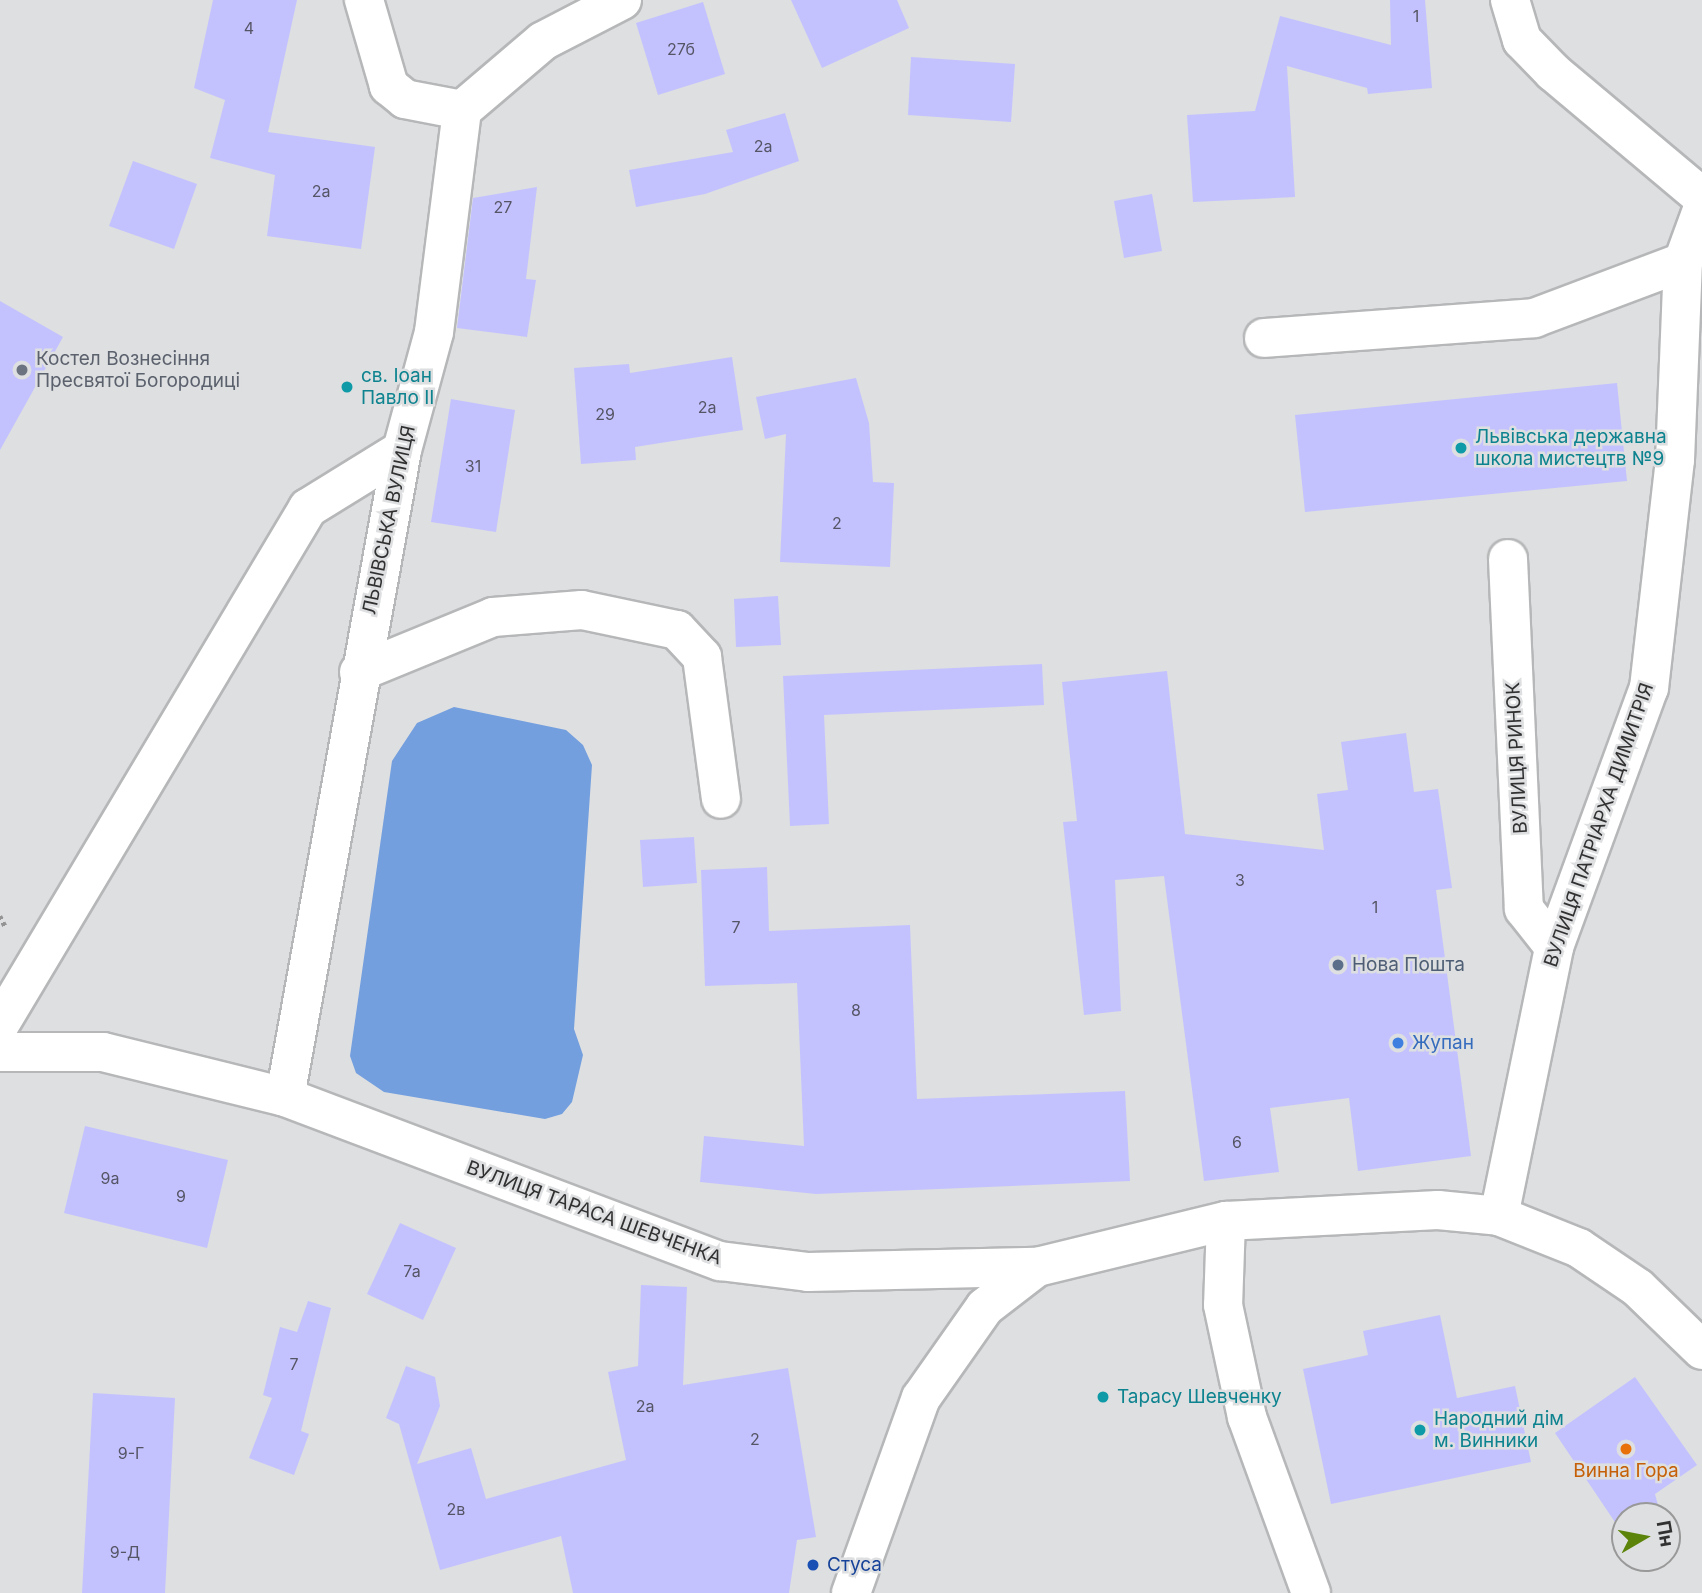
<!DOCTYPE html>
<html>
<head>
<meta charset="utf-8">
<style>
	body { margin:0 }
	#map { position:relative; width:1702px; height:1593px; overflow:hidden; background:#dedfe0; font-family:Inter,sans-serif }
	div>[style] { position:absolute }
	[style*='--x'] { left:calc(var(--x)*1px); top:calc(var(--y)*1px); width:calc(var(--w)*1px); rotate:calc(var(--a)*1deg) }
	.water>* { inset:0; background:#739fdf }
	.building>* { inset:0; background:#c3c2ff }
	.path>* { height:4.5px; margin-top:-2.25px; transform-origin:0; background:repeating-linear-gradient(90deg,#949495 0 3.5px,transparent 0 7px) }
	.roads { filter:drop-shadow(2px 0 #b6b7b8) drop-shadow(-2px 0 #b6b7b8) drop-shadow(0 2px #b6b7b8) drop-shadow(0 -2px #b6b7b8) }
	.minor>* { height:38px; margin:-19px; padding:0 19px; transform-origin:19px; border-radius:19px; background:#fff }
	.dots>* { width:19px; height:19px; translate:-50% -50%; box-sizing:border-box; border:4px solid #dedfe0; border-radius:50% }
	span { translate:-50% -50%; white-space:nowrap; text-align:center; line-height:1.15; -webkit-text-stroke:5px #dedfe0; paint-order:stroke }
	.number-label { font-size:16px; color:#565565 }
	.number-label span { -webkit-text-stroke-width:0 }
	.worship-label { font-size:19px; color:#5b616d }
	.left { translate:0 -50%; text-align:left }
	.culture-label { font-size:19px; color:#0d838f }
	.street-label { font-size:19px; color:#313132 }
	.service-label { font-size:19px; color:#4e5e75 }
	.shop-label { font-size:19px; color:#366cbe }
	.food-label { font-size:19px; color:#c56008 }
	.transit-label { font-size:19px; color:#164399 }
	.north { position:absolute; left:1611px; top:1502px; width:70px; height:70px; box-sizing:border-box; background:#dedfe0; border:2px solid #99999a; border-radius:50%; rotate:80deg; font-size:19px; font-weight:700; line-height:28px; text-align:center; color:#313132 }
	.north::after { content:''; display:block; margin:auto; width:24px; height:32px; background:#5c840a; clip-path:polygon(50% 0,100% 100%,50% 72%,0 100%) }
</style>
</head>
<body>
<div id="map">
	<div class="water">
		<i style="clip-path:polygon(454px 707px,566px 730px,583px 745px,592px 765px,574px 1029px,583px 1055px,572px 1102px,562px 1114px,545px 1119px,384px 1092px,356px 1073px,350px 1056px,392px 761px,417px 723px)"></i>
	</div>
	<div class="building">
		<i style="clip-path:polygon(213px 0,297px 0,268px 132px,375px 147px,361px 249px,267px 236px,275px 175px,210px 158px,225px 100px,194px 88px)"></i>
		<i style="clip-path:polygon(791px 0,897px 0,909px 28px,822px 68px)"></i>
		<i style="clip-path:polygon(1390px 0,1425px 0,1432px 88px,1368px 94px,1367px 88px,1287px 66px,1295px 197px,1193px 202px,1187px 115px,1255px 111px,1280px 16px,1391px 45px)"></i>
		<i style="clip-path:polygon(703px 2px,725px 74px,658px 95px,636px 23px)"></i>
		<i style="clip-path:polygon(911px 57px,1015px 64px,1011px 122px,908px 115px)"></i>
		<i style="clip-path:polygon(785px 113px,799px 161px,705px 194px,636px 207px,629px 170px,733px 152px,726px 130px)"></i>
		<i style="clip-path:polygon(133px 161px,197px 184px,174px 249px,109px 226px)"></i>
		<i style="clip-path:polygon(537px 187px,526px 279px,536px 280px,527px 337px,457px 328px,473px 198px)"></i>
		<i style="clip-path:polygon(1152px 194px,1162px 251px,1124px 258px,1114px 201px)"></i>
		<i style="clip-path:polygon(0 301px,63px 337px,0 450px)"></i>
		<i style="clip-path:polygon(732px 357px,743px 430px,635px 447px,636px 460px,581px 464px,574px 368px,629px 364px,630px 373px)"></i>
		<i style="clip-path:polygon(856px 378px,869px 423px,873px 482px,894px 483px,890px 567px,780px 562px,786px 434px,765px 439px,756px 397px)"></i>
		<i style="clip-path:polygon(1617px 383px,1627px 481px,1305px 512px,1295px 415px)"></i>
		<i style="clip-path:polygon(451px 399px,515px 410px,496px 532px,431px 522px)"></i>
		<i style="clip-path:polygon(778px 596px,781px 645px,736px 647px,734px 599px)"></i>
		<i style="clip-path:polygon(1042px 664px,1044px 705px,824px 715px,829px 824px,790px 826px,783px 676px)"></i>
		<i style="clip-path:polygon(1167px 671px,1185px 834px,1324px 850px,1317px 794px,1348px 790px,1341px 742px,1406px 733px,1414px 792px,1438px 789px,1452px 888px,1436px 890px,1471px 1156px,1358px 1171px,1349px 1098px,1270px 1108px,1279px 1172px,1204px 1181px,1164px 876px,1115px 880px,1121px 1011px,1084px 1015px,1063px 822px,1077px 821px,1062px 682px)"></i>
		<i style="clip-path:polygon(694px 837px,697px 883px,643px 887px,640px 840px)"></i>
		<i style="clip-path:polygon(767px 867px,769px 931px,910px 925px,917px 1099px,1125px 1091px,1130px 1181px,816px 1194px,700px 1182px,704px 1136px,804px 1146px,797px 983px,705px 986px,701px 870px)"></i>
		<i style="clip-path:polygon(85px 1126px,228px 1160px,207px 1248px,64px 1213px)"></i>
		<i style="clip-path:polygon(400px 1223px,456px 1248px,423px 1320px,367px 1294px)"></i>
		<i style="clip-path:polygon(641px 1285px,687px 1287px,683px 1385px,788px 1368px,816px 1537px,797px 1540px,789px 1593px,573px 1593px,561px 1536px,440px 1570px,399px 1424px,386px 1418px,406px 1366px,435px 1377px,440px 1406px,417px 1464px,471px 1448px,486px 1499px,626px 1460px,608px 1372px,638px 1366px)"></i>
		<i style="clip-path:polygon(308px 1301px,331px 1308px,301px 1431px,309px 1434px,294px 1475px,249px 1458px,272px 1398px,263px 1395px,280px 1327px,297px 1332px)"></i>
		<i style="clip-path:polygon(1440px 1315px,1457px 1398px,1515px 1386px,1531px 1462px,1331px 1504px,1303px 1369px,1368px 1355px,1363px 1331px)"></i>
		<i style="clip-path:polygon(1635px 1377px,1697px 1465px,1655px 1494px,1661px 1516px,1625px 1516px,1625px 1537px,1555px 1433px)"></i>
		<i style="clip-path:polygon(93px 1393px,175px 1398px,165px 1593px,82px 1593px)"></i>
	</div>
	<div class="path">
		<i style="--x:0;--y:916;--w:13;--a:63"></i>
	</div>
	<div class="roads">
		<div class="minor">
			<i style="--x:1510;--y:0;--w:42;--a:73.3"></i>
			<i style="--x:1522;--y:40;--w:45;--a:45.9"></i>
			<i style="--x:1553;--y:72;--w:194;--a:40"></i>
			<i style="--x:462;--y:110;--w:106;--a:-40.4"></i>
			<i style="--x:543;--y:41;--w:89;--a:-27.4"></i>
			<i style="--x:1264;--y:338;--w:271;--a:-4.2"></i>
			<i style="--x:1534;--y:318;--w:159;--a:-20.6"></i>
			<i style="--x:1508;--y:559;--w:350;--a:87.4"></i>
			<i style="--x:1524;--y:909;--w:48;--a:51.7"></i>
			<i style="--x:359;--y:672;--w:145;--a:-22.3"></i>
			<i style="--x:493;--y:617;--w:89;--a:-4.5"></i>
			<i style="--x:582;--y:610;--w:97;--a:11.9"></i>
			<i style="--x:677;--y:630;--w:37;--a:47"></i>
			<i style="--x:702;--y:657;--w:143;--a:82.4"></i>
			<i style="--x:0;--y:1024;--w:601;--a:-59.17"></i>
			<i style="--x:308;--y:508;--w:110;--a:-31.7"></i>
			<i style="--x:0;--y:1052;--w:103;--a:0"></i>
			<i style="--x:103;--y:1052;--w:187;--a:13.9"></i>
			<i style="--x:285;--y:1097;--w:465;--a:20.7"></i>
			<i style="--x:720;--y:1261;--w:89;--a:7.1"></i>
			<i style="--x:808;--y:1272;--w:229;--a:-1.3"></i>
			<i style="--x:1037;--y:1267;--w:195;--a:-13.7"></i>
			<i style="--x:1226;--y:1221;--w:212;--a:-3"></i>
			<i style="--x:1438;--y:1210;--w:61;--a:5.6"></i>
			<i style="--x:1499;--y:1216;--w:86;--a:21.8"></i>
			<i style="--x:1579;--y:1248;--w:71;--a:34.1"></i>
			<i style="--x:1638;--y:1288;--w:89;--a:44.1"></i>
			<i style="--x:285;--y:1097;--w:657;--a:-79.75"></i>
			<i style="--x:402;--y:450;--w:122;--a:-74.8"></i>
			<i style="--x:434;--y:332;--w:224;--a:-82.8"></i>
			<i style="--x:462;--y:110;--w:58;--a:-169.1"></i>
			<i style="--x:405;--y:99;--w:21;--a:-141"></i>
			<i style="--x:389;--y:86;--w:90;--a:-106.2"></i>
			<i style="--x:1499;--y:1216;--w:275;--a:-78.4"></i>
			<i style="--x:1554;--y:947;--w:276;--a:-69.9"></i>
			<i style="--x:1649;--y:688;--w:229;--a:-83.5"></i>
			<i style="--x:1675;--y:460;--w:198;--a:-87.7"></i>
			<i style="--x:1683;--y:262;--w:55;--a:-69.9"></i>
			<i style="--x:1226;--y:1221;--w:84;--a:92"></i>
			<i style="--x:1223;--y:1305;--w:115;--a:77.9"></i>
			<i style="--x:1247;--y:1417;--w:187;--a:70"></i>
			<i style="--x:851;--y:1593;--w:207;--a:-70.3"></i>
			<i style="--x:921;--y:1398;--w:111;--a:-54.9"></i>
			<i style="--x:985;--y:1307;--w:66;--a:-37.6"></i>
		</div>
	</div>
	<div class="dots">
		<i style="left:22px;top:370px;background:#6b7280"></i>
		<i style="left:347px;top:387px;background:#0f9aa8"></i>
		<i style="left:1461px;top:448px;background:#0f9aa8"></i>
		<i style="left:1338px;top:965px;background:#5c6f8a"></i>
		<i style="left:1398px;top:1043px;background:#3f7fe0"></i>
		<i style="left:1103px;top:1397px;background:#0f9aa8"></i>
		<i style="left:1420px;top:1430px;background:#0f9aa8"></i>
		<i style="left:1626px;top:1449px;background:#e8710a"></i>
		<i style="left:813px;top:1565px;background:#1a4fb4"></i>
	</div>
	<div class="number-label">
		<span style="left:1416px;top:16px">1</span>
		<span style="left:249px;top:28px">4</span>
		<span style="left:681px;top:49px">27б</span>
		<span style="left:763px;top:146px">2а</span>
		<span style="left:321px;top:191px">2а</span>
		<span style="left:503px;top:207px">27</span>
		<span style="left:707px;top:407px">2а</span>
		<span style="left:605px;top:414px">29</span>
		<span style="left:473px;top:466px">31</span>
		<span style="left:837px;top:523px">2</span>
		<span style="left:1240px;top:880px">3</span>
		<span style="left:1375px;top:907px">1</span>
		<span style="left:736px;top:927px">7</span>
		<span style="left:856px;top:1010px">8</span>
		<span style="left:1237px;top:1142px">6</span>
		<span style="left:110px;top:1178px">9а</span>
		<span style="left:181px;top:1196px">9</span>
		<span style="left:412px;top:1271px">7а</span>
		<span style="left:294px;top:1364px">7</span>
		<span style="left:645px;top:1406px">2а</span>
		<span style="left:755px;top:1439px">2</span>
		<span style="left:131px;top:1453px">9-Г</span>
		<span style="left:456px;top:1509px">2в</span>
		<span style="left:125px;top:1552px">9-Д</span>
	</div>
	<div class="worship-label">
		<span class="left" style="left:36px;top:370px">Костел Вознесіння<br>Пресвятої Богородиці</span>
	</div>
	<div class="culture-label">
		<span class="left" style="left:361px;top:387px">св. Іоан<br>Павло ІІ</span>
		<span class="left" style="left:1475px;top:448px">Львівська державна<br>школа мистецтв №9</span>
		<span class="left" style="left:1117px;top:1397px">Тарасу Шевченку</span>
		<span class="left" style="left:1434px;top:1430px">Народний дім<br>м. Винники</span>
	</div>
	<div class="street-label">
		<span style="left:389px;top:520px;rotate:-78deg">ЛЬВІВСЬКА ВУЛИЦЯ</span>
		<span style="left:1517px;top:758px;rotate:-93deg">ВУЛИЦЯ РИНОК</span>
		<span style="left:1599px;top:825px;rotate:-71deg">ВУЛИЦЯ ПАТРІАРХА ДИМИТРІЯ</span>
		<span style="left:594px;top:1213px;rotate:20deg">ВУЛИЦЯ ТАРАСА ШЕВЧЕНКА</span>
	</div>
	<div class="service-label">
		<span class="left" style="left:1352px;top:965px">Нова Пошта</span>
	</div>
	<div class="shop-label">
		<span class="left" style="left:1412px;top:1043px">Жупан</span>
	</div>
	<div class="food-label">
		<span style="left:1626px;top:1471px">Винна Гора</span>
	</div>
	<div class="transit-label">
		<span class="left" style="left:827px;top:1565px">Стуса</span>
	</div>
	<div class="north">Пн</div>
</div>
</body>
</html>
